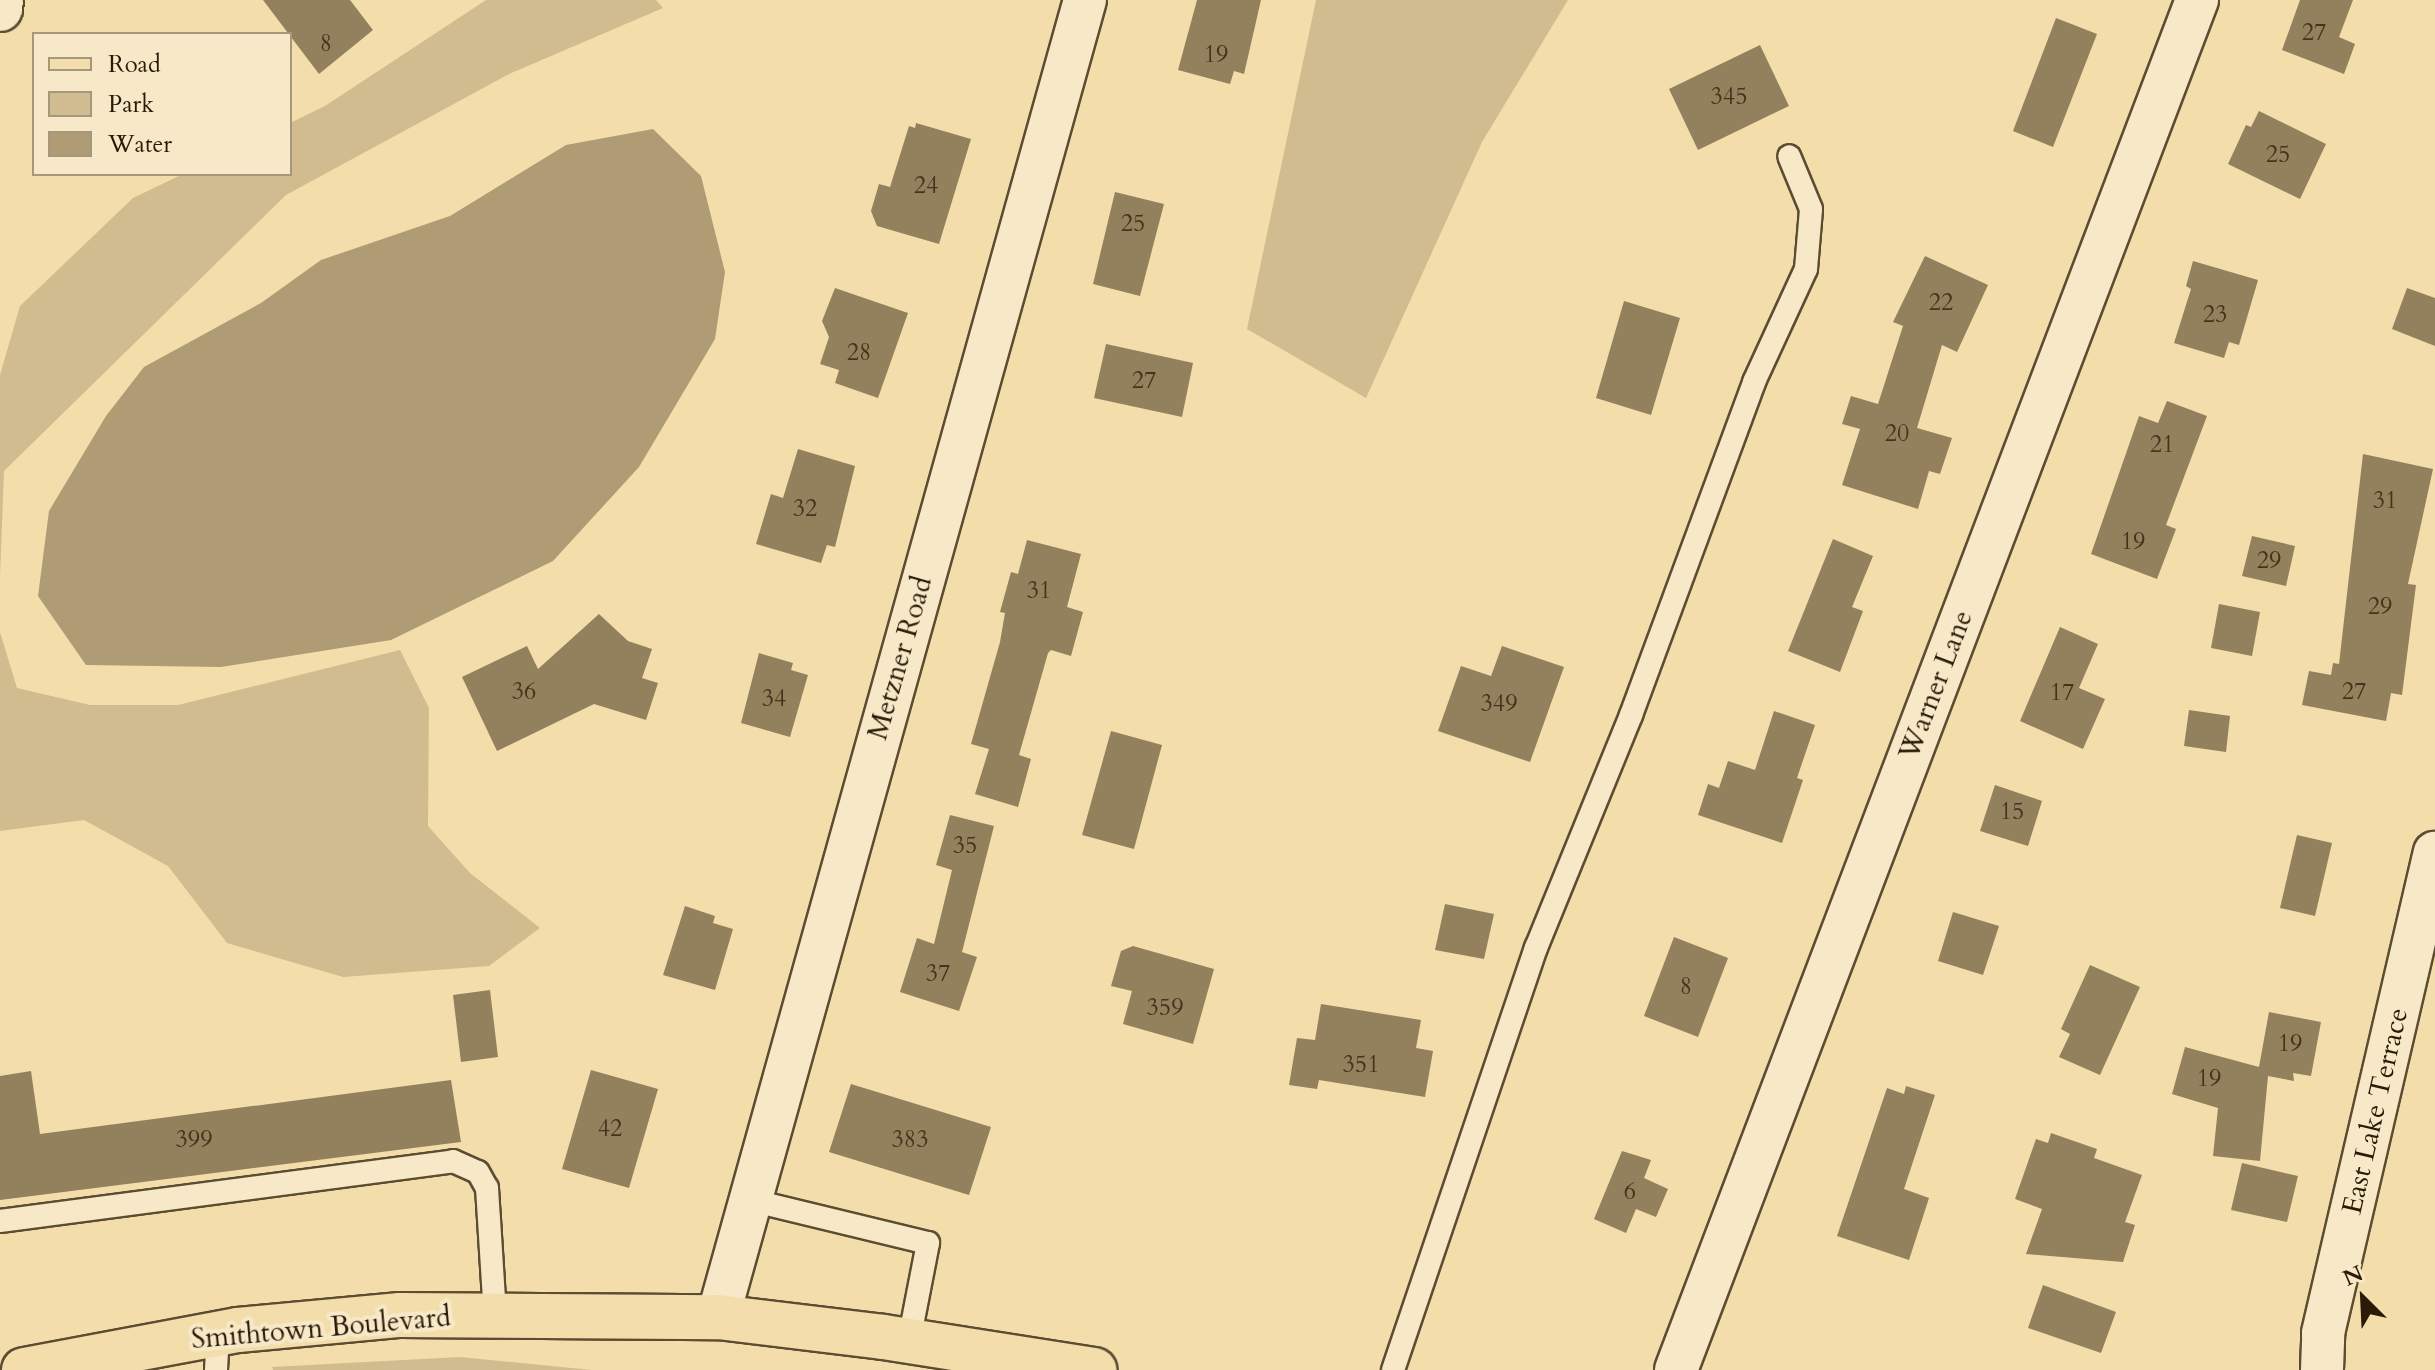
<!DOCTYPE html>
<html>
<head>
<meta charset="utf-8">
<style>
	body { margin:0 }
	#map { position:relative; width:2435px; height:1370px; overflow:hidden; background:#f3ddab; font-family:Cardo,serif }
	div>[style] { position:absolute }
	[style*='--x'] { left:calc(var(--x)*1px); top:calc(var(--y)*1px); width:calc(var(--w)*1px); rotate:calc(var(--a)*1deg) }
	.green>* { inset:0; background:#d1bc8f }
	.water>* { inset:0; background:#af9b74 }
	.building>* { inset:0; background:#93805d }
	.roads { filter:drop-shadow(2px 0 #5c4c31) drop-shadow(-2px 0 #5c4c31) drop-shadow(0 2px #5c4c31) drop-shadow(0 -2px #5c4c31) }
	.service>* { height:22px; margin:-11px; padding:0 11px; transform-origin:11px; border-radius:11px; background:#f7e9c8 }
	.minor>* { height:42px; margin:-21px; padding:0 21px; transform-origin:21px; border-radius:21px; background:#f7e9c8 }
	.tertiary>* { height:44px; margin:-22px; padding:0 22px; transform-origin:22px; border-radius:22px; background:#f7e9c8 }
	.primary>* { height:44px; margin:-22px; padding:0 22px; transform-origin:22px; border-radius:22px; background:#f3ddab }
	span { translate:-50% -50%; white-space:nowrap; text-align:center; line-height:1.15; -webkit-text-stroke:8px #f7e9c8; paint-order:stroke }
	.number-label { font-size:24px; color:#44341d }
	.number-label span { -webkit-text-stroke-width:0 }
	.street-label { font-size:28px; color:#2a1b08 }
	.legend { position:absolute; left:32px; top:32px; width:260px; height:144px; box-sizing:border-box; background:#f7e9c8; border:2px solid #a5977b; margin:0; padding:10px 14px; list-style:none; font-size:24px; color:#2a1b08 }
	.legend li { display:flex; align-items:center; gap:16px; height:40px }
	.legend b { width:40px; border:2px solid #a5977b }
	.north { position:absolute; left:2323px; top:1258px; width:80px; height:80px; -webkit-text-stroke:6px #f7e9c8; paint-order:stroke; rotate:336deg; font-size:22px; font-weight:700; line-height:32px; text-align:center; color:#2a1b08 }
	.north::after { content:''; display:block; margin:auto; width:28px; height:36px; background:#2a1b08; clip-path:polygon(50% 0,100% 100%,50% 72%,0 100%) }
</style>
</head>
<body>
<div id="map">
	<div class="green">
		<i style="clip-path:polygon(486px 0,656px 0,663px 8px,509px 74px,286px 195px,4px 471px,0 577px,0 375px,20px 306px,133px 198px,183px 174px,290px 174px,290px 123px,325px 106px)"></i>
		<i style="clip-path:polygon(1316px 0,1568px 0,1482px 142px,1366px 398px,1247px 329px)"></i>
		<i style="clip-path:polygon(0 632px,17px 688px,90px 705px,178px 705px,400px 650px,429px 708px,428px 826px,470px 873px,540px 928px,489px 966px,343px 977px,227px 943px,168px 866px,84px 820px,0 831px)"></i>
		<i style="clip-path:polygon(460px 1357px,592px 1370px,273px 1370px,272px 1367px)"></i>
	</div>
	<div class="water">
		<i style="clip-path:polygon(653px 129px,701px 176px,725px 272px,715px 339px,639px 467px,553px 561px,391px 640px,221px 667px,86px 665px,38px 596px,49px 511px,106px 416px,144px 367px,261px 303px,321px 260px,450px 216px,566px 145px)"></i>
	</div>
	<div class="building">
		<i style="clip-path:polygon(263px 0,350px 0,373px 30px,319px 74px)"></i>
		<i style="clip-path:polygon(1197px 0,1261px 0,1244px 74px,1234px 71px,1230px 84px,1178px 70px)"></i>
		<i style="clip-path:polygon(2300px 0,2353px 0,2339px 37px,2355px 44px,2344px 74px,2282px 50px)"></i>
		<i style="clip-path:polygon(2056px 18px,2097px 34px,2053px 147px,2013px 131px)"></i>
		<i style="clip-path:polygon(1760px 45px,1789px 106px,1698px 150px,1669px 89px)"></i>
		<i style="clip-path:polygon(2259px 111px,2326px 144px,2300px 199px,2228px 164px,2246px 125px,2251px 127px)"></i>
		<i style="clip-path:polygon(916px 123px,971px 139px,939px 244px,877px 226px,871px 211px,879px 184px,890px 187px,909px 126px,915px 128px)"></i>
		<i style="clip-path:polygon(1115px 192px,1164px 204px,1140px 296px,1093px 284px)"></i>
		<i style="clip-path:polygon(1925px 256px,1988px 285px,1957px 352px,1942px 345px,1917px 428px,1952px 438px,1940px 474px,1929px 471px,1918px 509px,1842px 485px,1860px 429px,1842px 424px,1851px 396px,1878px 404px,1903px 326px,1893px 322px)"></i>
		<i style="clip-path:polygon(2193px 261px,2258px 280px,2239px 345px,2229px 342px,2224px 358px,2174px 343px,2191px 289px,2186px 286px)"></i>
		<i style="clip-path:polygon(835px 288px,908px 313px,878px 398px,835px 383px,839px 370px,820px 364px,829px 337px,822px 321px)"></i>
		<i style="clip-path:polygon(2407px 288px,2435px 298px,2435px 346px,2392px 329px)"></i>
		<i style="clip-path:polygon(1624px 301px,1680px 318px,1651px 415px,1596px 398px)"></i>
		<i style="clip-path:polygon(1106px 344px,1193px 363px,1182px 417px,1094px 398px)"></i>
		<i style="clip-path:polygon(2167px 401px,2207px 416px,2166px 525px,2176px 529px,2157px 579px,2091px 554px,2139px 416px,2158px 423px)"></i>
		<i style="clip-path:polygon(798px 449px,855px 466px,835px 547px,827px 545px,821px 563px,756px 544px,771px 494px,783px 498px)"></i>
		<i style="clip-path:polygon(2363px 454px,2433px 469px,2408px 584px,2416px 585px,2402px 695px,2391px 693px,2386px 721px,2302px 705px,2309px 671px,2331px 675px,2333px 663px,2339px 664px)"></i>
		<i style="clip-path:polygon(2252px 536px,2295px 546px,2286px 586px,2242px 576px)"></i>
		<i style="clip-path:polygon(1833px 539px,1873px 556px,1852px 607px,1863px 611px,1840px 672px,1788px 651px)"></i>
		<i style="clip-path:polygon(1027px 540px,1081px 554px,1067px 607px,1083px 612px,1071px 656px,1051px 650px,1048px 653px,1019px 755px,1031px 759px,1018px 807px,975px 794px,989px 749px,971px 744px,1000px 642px,1005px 613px,1000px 612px,1011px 572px,1018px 574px)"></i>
		<i style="clip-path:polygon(2219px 604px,2260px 612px,2252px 656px,2211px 648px)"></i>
		<i style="clip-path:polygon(599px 614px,628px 641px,652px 649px,642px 678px,658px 683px,646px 720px,594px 704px,497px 751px,462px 677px,527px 646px,538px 669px)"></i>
		<i style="clip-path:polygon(2060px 627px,2098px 644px,2079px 688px,2105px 699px,2083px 749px,2020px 721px)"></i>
		<i style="clip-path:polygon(1502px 646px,1564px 667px,1530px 762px,1438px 731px,1461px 666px,1491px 676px)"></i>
		<i style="clip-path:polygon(759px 653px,793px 663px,791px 670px,808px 675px,790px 737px,741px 723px)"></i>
		<i style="clip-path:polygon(2189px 710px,2230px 716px,2226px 752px,2184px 746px)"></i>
		<i style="clip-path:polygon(1774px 711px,1815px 725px,1797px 778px,1803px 780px,1782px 843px,1698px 815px,1708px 784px,1719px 788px,1728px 761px,1755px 770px)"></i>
		<i style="clip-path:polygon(1111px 731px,1162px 745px,1134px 849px,1082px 835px)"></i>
		<i style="clip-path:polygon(1995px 785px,2042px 801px,2028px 846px,1980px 831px)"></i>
		<i style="clip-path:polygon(950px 815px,994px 826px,962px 952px,977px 957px,959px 1011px,900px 992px,917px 938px,934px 944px,952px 870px,936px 865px)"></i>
		<i style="clip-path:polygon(2297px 835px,2332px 843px,2315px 916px,2280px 908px)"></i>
		<i style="clip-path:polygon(1445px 904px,1494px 914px,1484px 959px,1435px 950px)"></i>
		<i style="clip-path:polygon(685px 906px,715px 916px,713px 923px,733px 929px,715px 990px,663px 975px)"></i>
		<i style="clip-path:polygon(1953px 912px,1999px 926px,1983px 975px,1938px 961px)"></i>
		<i style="clip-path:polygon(1674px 937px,1728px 958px,1698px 1037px,1644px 1016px)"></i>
		<i style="clip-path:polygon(1133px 946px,1214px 969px,1193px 1044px,1123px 1024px,1132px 991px,1111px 986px,1121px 951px)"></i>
		<i style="clip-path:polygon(2090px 965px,2140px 987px,2100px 1075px,2059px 1057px,2070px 1034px,2061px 1029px)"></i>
		<i style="clip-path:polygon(490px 990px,498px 1057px,461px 1062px,453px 995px)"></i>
		<i style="clip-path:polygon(1321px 1004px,1421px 1020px,1416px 1048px,1433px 1051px,1425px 1097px,1319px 1080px,1317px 1089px,1289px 1085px,1297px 1038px,1315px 1040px)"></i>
		<i style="clip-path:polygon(2269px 1012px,2321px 1022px,2311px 1076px,2293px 1073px,2294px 1081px,2268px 1076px,2260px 1161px,2213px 1156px,2218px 1108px,2172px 1094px,2185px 1047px,2259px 1067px)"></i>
		<i style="clip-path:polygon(591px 1070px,658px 1089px,629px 1188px,562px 1169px)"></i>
		<i style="clip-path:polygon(31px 1071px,40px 1134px,451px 1080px,461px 1142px,0 1200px,0 1076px)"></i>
		<i style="clip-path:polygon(851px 1084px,991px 1127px,969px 1195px,829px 1152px)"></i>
		<i style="clip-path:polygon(1906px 1086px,1935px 1095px,1904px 1189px,1929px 1198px,1909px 1260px,1837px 1236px,1887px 1088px,1904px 1094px)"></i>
		<i style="clip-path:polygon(2051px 1133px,2097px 1149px,2094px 1158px,2142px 1175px,2125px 1222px,2135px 1225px,2123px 1262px,2026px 1254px,2042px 1209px,2015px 1199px,2036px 1139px,2048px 1143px)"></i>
		<i style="clip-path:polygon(1622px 1151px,1651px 1160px,1644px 1178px,1668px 1189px,1656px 1217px,1636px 1209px,1626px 1233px,1594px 1219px)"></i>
		<i style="clip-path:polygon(2242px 1163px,2298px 1176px,2287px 1222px,2231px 1210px)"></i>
		<i style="clip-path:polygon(2043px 1285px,2116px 1312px,2101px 1353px,2028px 1328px)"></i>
	</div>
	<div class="roads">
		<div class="service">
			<i style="--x:750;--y:1200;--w:183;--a:13.6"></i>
			<i style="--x:928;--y:1243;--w:100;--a:101"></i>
			<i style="--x:0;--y:1221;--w:457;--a:-7.5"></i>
			<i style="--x:453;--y:1161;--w:27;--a:24"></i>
			<i style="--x:478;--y:1172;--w:18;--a:61"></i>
			<i style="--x:487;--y:1188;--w:127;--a:86.4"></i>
			<i style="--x:216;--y:1370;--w:36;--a:-87"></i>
			<i style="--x:1393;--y:1370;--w:446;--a:-71.3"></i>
			<i style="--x:1536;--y:948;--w:252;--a:-67.8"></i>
			<i style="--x:1631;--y:715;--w:355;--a:-69.7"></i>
			<i style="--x:1754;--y:382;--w:124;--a:-65.3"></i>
			<i style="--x:1806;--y:269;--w:60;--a:-85.2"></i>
			<i style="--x:1811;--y:209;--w:57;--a:-112.5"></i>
		</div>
		<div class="minor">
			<i style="--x:718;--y:1317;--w:1367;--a:-74.43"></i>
			<i style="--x:1676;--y:1370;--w:1466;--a:-69.18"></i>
			<i style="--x:2322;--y:1370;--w:37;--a:-88"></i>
			<i style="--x:2323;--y:1333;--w:493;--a:-76.9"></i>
		</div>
		<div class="tertiary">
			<i style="--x:0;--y:9;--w:9;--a:-84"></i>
		</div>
		<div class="primary">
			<i style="--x:24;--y:1370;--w:218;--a:-10.6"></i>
			<i style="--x:238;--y:1330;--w:163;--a:-5.3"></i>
			<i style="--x:400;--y:1315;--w:318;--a:0.4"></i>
			<i style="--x:718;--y:1317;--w:166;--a:6.9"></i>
			<i style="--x:883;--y:1337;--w:214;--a:8.9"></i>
		</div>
	</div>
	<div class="number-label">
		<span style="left:2314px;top:33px">27</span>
		<span style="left:326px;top:44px">8</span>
		<span style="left:1216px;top:55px">19</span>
		<span style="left:1729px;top:97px">345</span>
		<span style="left:2278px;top:155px">25</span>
		<span style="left:926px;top:186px">24</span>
		<span style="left:1133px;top:224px">25</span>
		<span style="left:1941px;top:303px">22</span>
		<span style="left:2215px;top:315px">23</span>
		<span style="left:859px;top:353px">28</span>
		<span style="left:1144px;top:381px">27</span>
		<span style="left:1897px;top:434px">20</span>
		<span style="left:2162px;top:445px">21</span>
		<span style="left:2385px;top:501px">31</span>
		<span style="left:805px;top:509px">32</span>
		<span style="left:2133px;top:542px">19</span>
		<span style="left:2269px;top:561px">29</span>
		<span style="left:1039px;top:591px">31</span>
		<span style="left:2380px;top:607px">29</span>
		<span style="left:524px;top:692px">36</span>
		<span style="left:2354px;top:692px">27</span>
		<span style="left:2062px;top:693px">17</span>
		<span style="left:774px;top:699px">34</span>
		<span style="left:1499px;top:704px">349</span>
		<span style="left:2012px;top:812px">15</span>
		<span style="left:965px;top:846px">35</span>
		<span style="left:938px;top:974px">37</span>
		<span style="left:1686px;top:987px">8</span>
		<span style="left:1165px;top:1008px">359</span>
		<span style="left:2290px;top:1044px">19</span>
		<span style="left:1361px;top:1065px">351</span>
		<span style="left:2209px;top:1079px">19</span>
		<span style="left:610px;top:1129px">42</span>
		<span style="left:194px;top:1140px">399</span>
		<span style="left:910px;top:1140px">383</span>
		<span style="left:1630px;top:1192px">6</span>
	</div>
	<div class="street-label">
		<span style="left:900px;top:658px;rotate:-74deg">Metzner Road</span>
		<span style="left:1936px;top:685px;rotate:-69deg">Warner Lane</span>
		<span style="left:2375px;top:1111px;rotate:-77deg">East Lake Terrace</span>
		<span style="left:321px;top:1328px;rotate:-5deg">Smithtown Boulevard</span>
	</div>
	<ul class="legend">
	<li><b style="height:10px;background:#f3ddab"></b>Road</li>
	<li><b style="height:22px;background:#d1bc8f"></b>Park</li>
	<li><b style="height:22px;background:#af9b74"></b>Water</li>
	</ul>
	<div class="north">N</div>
</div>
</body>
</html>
